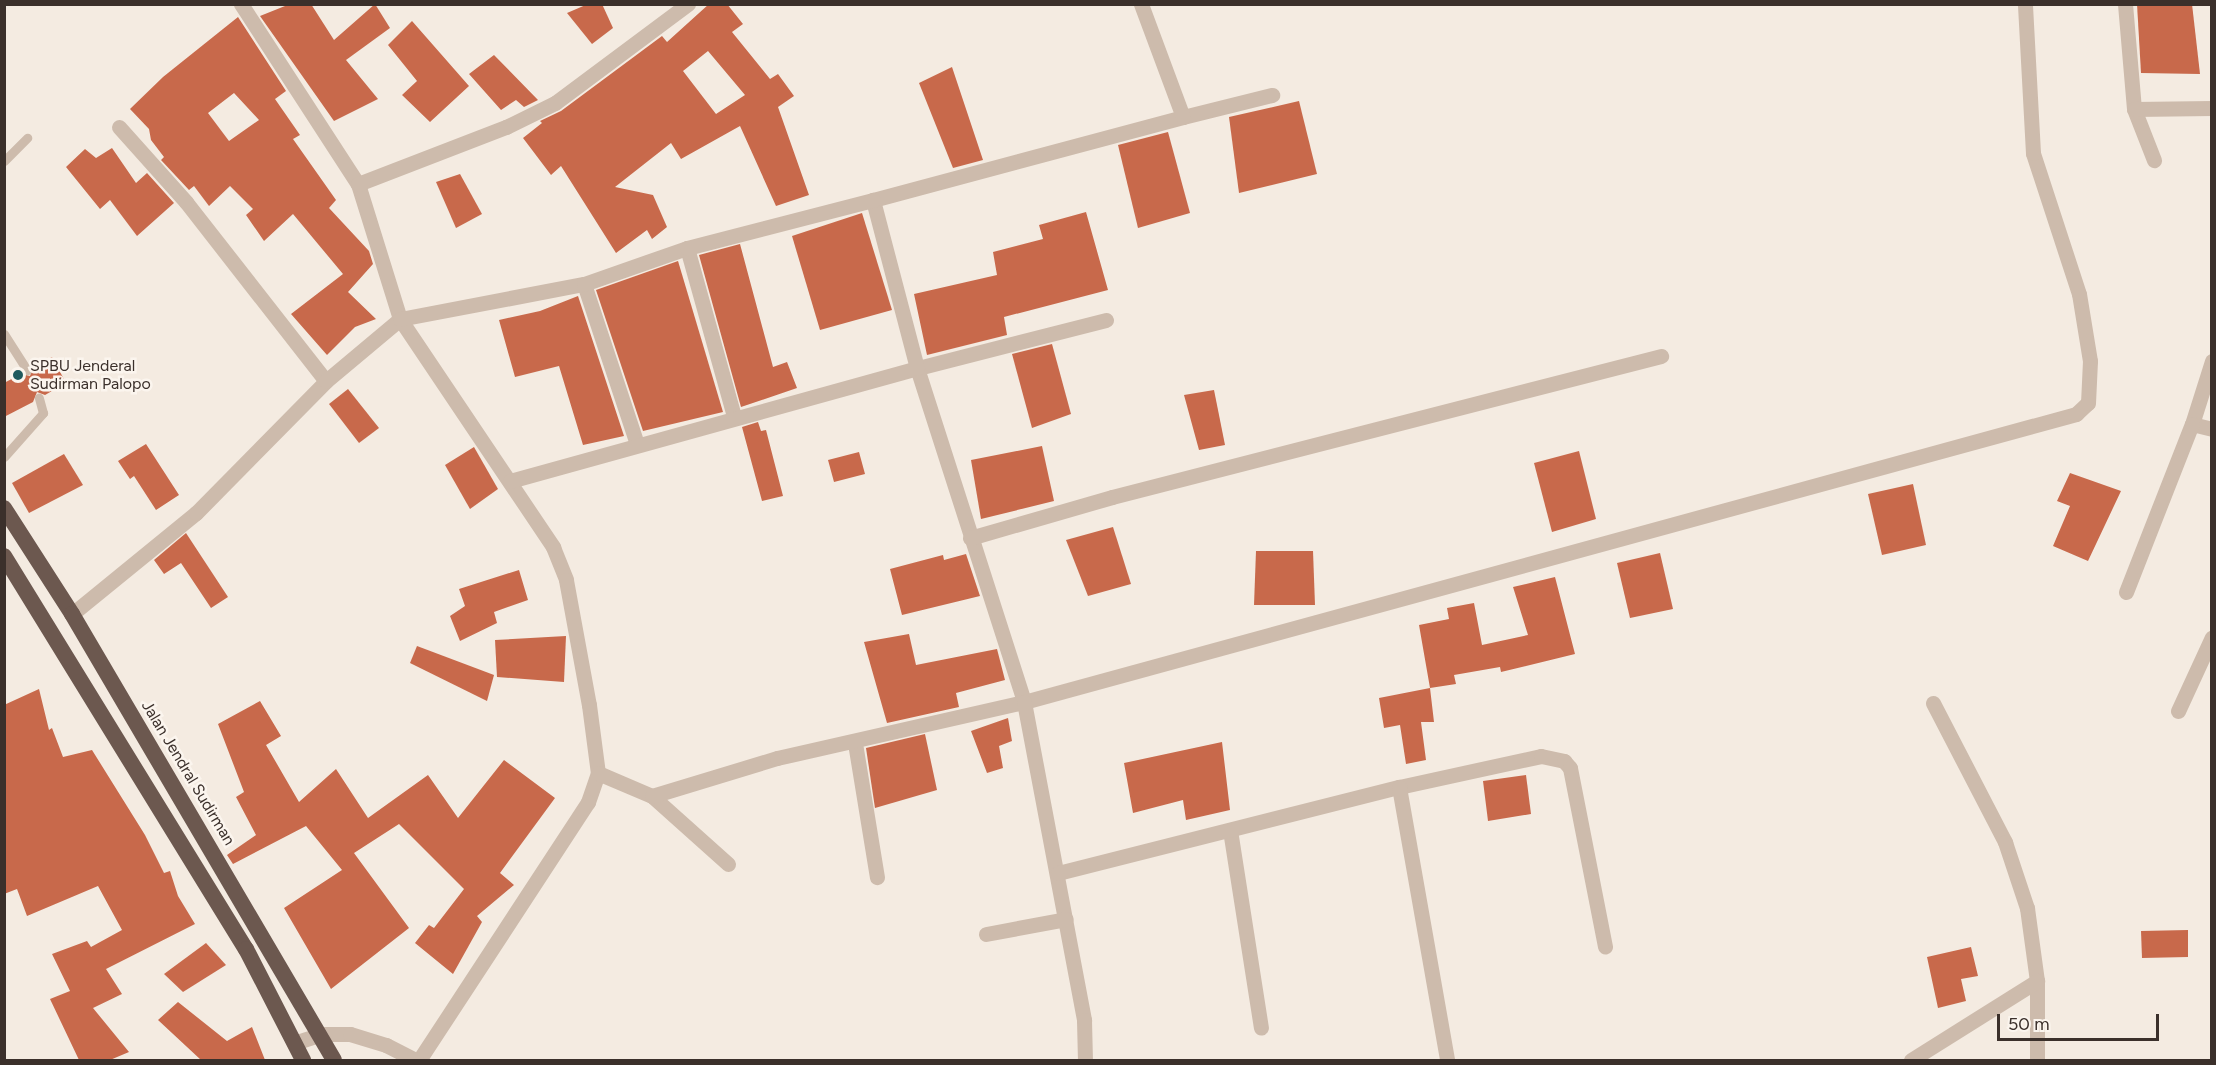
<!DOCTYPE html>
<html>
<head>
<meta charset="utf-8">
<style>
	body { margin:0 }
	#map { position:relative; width:2216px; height:1065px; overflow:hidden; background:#f4ebe1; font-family:Figtree,sans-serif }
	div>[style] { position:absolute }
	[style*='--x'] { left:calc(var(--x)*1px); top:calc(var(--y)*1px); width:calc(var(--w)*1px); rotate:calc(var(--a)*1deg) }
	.building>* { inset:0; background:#c8694b }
	.service>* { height:9px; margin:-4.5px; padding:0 4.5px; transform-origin:4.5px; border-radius:4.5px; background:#cdbbac }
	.minor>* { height:15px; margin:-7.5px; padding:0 7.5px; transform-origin:7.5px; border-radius:7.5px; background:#cdbbac }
	.trunk>* { height:16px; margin:-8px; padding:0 8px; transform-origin:8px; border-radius:8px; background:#6c584f }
	.dots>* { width:16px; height:16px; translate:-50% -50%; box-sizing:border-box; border:3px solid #fbf5ee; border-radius:50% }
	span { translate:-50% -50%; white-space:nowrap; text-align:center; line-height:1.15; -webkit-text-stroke:5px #fbf5ee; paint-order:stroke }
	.poi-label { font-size:16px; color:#3b302b }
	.left { translate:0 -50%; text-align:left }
	.street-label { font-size:16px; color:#3b302b }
	.frame { position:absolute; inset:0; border:6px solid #3b302b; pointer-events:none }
	.scale { position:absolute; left:1997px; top:1014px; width:162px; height:27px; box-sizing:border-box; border:3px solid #3b302b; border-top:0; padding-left:8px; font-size:18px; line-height:21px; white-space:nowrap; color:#3b302b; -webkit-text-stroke:4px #fbf5ee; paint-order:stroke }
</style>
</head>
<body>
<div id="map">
	<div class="building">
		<i style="clip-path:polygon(290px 4px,311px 4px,334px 40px,375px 4px,390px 28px,346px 60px,378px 99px,334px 121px,260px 16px)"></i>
		<i style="clip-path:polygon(588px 4px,602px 4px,613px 28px,592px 44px,567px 13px)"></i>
		<i style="clip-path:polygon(evenodd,709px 4px,727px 4px,743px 24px,732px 32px,770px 79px,778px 74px,794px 96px,778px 107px,809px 195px,776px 206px,740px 126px,681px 159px,671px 143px,615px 187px,653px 195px,667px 227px,652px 239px,647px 230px,616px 253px,561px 166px,551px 175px,523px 138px,542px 123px,540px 121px,561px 111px,662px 36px,667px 42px,709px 4px,708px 51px,745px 95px,716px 114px,683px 71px,708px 51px)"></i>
		<i style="clip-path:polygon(2137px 4px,2192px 4px,2200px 74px,2141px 73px)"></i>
		<i style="clip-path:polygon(evenodd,238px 17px,286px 91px,275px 99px,300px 135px,293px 139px,336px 200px,329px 208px,369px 251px,373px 264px,348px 292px,376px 319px,355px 327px,327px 355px,291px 314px,343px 274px,293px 214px,264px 241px,246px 215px,253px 209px,230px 186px,209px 206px,194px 186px,189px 190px,161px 160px,164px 157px,151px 140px,149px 129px,130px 109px,163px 77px,238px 17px,234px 93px,259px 120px,229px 141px,208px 113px,234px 93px)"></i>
		<i style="clip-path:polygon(412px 21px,469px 86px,430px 122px,402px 95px,417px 81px,388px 45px)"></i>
		<i style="clip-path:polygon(494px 55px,538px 100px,524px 107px,516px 100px,501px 110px,469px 74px)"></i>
		<i style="clip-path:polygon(952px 67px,983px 160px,953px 168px,919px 83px)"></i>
		<i style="clip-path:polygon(1299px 101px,1317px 174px,1239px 193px,1229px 117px)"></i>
		<i style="clip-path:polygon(1168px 132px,1190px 213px,1138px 228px,1118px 145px)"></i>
		<i style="clip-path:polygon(112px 148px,136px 183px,147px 173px,174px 203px,137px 236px,110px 200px,100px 209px,66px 167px,85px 149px,96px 158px)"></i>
		<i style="clip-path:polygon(460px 174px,482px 214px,456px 228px,436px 182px)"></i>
		<i style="clip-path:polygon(1086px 212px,1108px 290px,1004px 317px,1007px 335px,927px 355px,914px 294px,997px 275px,993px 252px,1043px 239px,1039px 225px)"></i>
		<i style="clip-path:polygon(862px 213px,892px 310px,820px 330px,792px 236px)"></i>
		<i style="clip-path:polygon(740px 244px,773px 367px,787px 362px,797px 388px,741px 407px,699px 255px)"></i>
		<i style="clip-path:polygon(678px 261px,723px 412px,643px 431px,596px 290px)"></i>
		<i style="clip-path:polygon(578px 296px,624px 436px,583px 445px,559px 366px,515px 377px,499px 320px,540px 311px)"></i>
		<i style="clip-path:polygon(1052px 344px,1071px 414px,1032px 428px,1012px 354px)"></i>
		<i style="clip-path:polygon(52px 357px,66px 383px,45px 395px,37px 392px,33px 402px,4px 417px,4px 383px,21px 374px,30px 376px,33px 367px)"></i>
		<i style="clip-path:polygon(348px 389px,379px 428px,359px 443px,329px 404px)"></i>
		<i style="clip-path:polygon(1214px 390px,1225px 445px,1199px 450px,1184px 395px)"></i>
		<i style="clip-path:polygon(758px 422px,761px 431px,766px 430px,783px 496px,762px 501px,742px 427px)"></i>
		<i style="clip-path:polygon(146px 444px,179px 495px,156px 510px,134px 476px,130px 479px,118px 461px)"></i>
		<i style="clip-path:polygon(1042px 446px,1054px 501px,981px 519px,971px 460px)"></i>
		<i style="clip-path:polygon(474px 447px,498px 489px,470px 509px,445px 465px)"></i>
		<i style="clip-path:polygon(1579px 451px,1596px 519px,1552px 532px,1534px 463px)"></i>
		<i style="clip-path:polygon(859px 452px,865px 474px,834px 482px,828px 460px)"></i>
		<i style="clip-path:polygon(64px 454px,83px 485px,29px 513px,12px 483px)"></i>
		<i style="clip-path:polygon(2070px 473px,2121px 491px,2088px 561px,2053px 546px,2070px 506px,2057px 501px)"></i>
		<i style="clip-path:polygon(1913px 484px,1926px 545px,1882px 555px,1868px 494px)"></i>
		<i style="clip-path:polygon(1113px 527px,1131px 584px,1088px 596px,1066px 540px)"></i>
		<i style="clip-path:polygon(186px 533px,228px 597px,211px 608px,181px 563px,164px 574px,154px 560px)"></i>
		<i style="clip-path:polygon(1256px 551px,1313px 551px,1315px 605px,1254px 605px)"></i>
		<i style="clip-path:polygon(1660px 553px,1673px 609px,1630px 618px,1617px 563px)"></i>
		<i style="clip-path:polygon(966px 554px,980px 596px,902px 615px,890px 569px,943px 555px,944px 560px)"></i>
		<i style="clip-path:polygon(519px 570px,528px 600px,494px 612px,497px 623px,460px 641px,450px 616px,465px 606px,459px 589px)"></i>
		<i style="clip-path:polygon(1555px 577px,1575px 654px,1501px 672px,1500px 667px,1454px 675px,1456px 684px,1430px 688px,1419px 625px,1449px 619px,1447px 608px,1474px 603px,1482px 645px,1528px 635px,1513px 587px)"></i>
		<i style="clip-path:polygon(909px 634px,916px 665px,997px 649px,1005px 680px,956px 693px,959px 707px,887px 723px,864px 642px)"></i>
		<i style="clip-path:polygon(566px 636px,564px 682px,497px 677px,495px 640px)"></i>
		<i style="clip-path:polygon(417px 646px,494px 675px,487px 701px,410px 663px)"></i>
		<i style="clip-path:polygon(1430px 688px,1434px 722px,1421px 722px,1426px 760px,1406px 764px,1400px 725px,1384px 728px,1379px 698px)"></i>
		<i style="clip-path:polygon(39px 689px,49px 730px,52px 728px,63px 757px,92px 750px,145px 835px,164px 873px,170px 871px,178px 896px,195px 924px,106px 969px,122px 994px,93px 1008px,129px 1052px,110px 1060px,79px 1060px,50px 999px,70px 991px,52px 954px,87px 941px,91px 947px,122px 930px,98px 886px,27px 916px,17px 889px,4px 894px,4px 705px)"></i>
		<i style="clip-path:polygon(260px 701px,281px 736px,266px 745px,299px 802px,336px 769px,368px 818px,428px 775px,458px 818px,504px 760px,555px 798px,500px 873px,514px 885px,477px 916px,482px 922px,453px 974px,415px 943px,429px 925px,434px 928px,464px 889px,399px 824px,354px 853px,409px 928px,331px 989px,284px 908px,342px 870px,306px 826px,233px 864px,227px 855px,256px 835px,236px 797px,244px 792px,218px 724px)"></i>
		<i style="clip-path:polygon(1008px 718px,1012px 741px,999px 746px,1003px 768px,987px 773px,971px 731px)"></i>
		<i style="clip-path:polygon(925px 734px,937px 790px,875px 808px,866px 748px)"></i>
		<i style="clip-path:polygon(1222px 742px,1230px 810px,1186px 820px,1183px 800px,1133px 813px,1124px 763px)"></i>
		<i style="clip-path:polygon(1526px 775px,1531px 814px,1488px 821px,1483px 781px)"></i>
		<i style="clip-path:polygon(2188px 930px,2188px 957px,2142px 958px,2141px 931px)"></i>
		<i style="clip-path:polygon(206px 943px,226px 965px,183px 992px,164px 974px)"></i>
		<i style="clip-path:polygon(1971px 947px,1978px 976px,1961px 979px,1966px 1001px,1938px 1008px,1927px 957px)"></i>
		<i style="clip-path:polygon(178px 1002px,227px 1041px,252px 1027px,265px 1060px,201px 1060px,158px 1020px)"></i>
	</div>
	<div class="service">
		<i style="--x:4;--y:161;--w:33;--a:-45"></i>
		<i style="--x:4;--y:334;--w:43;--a:57.4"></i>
		<i style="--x:4;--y:457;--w:59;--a:-48.4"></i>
		<i style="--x:43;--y:413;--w:16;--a:-105"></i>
	</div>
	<div class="minor">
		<i style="--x:241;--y:4;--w:215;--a:57"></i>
		<i style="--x:358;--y:184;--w:141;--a:72.7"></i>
		<i style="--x:400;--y:319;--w:275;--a:56.1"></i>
		<i style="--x:553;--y:547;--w:35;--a:68"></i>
		<i style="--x:566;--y:580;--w:127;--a:79.6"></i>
		<i style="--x:589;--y:705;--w:69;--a:82.5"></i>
		<i style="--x:598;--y:773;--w:31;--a:109"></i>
		<i style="--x:588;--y:802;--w:308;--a:123.2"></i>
		<i style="--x:2125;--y:4;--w:105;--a:85.1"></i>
		<i style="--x:2134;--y:109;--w:55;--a:68.6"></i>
		<i style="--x:2134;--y:109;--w:78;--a:-0.7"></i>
		<i style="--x:1183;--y:117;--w:92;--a:-13.9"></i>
		<i style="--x:119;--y:127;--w:101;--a:48.2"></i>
		<i style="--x:186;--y:202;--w:227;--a:52"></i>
		<i style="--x:358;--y:184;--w:159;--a:-21.1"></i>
		<i style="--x:506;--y:127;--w:55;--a:-26.1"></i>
		<i style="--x:555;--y:103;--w:166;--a:-36.7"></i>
		<i style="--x:687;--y:248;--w:174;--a:74.4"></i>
		<i style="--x:584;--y:284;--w:169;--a:71.7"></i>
		<i style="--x:1106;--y:320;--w:195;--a:165.7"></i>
		<i style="--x:917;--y:368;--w:351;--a:72.2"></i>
		<i style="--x:1024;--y:702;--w:1091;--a:-15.31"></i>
		<i style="--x:2076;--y:414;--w:16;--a:-43"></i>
		<i style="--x:2088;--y:403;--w:42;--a:-87.3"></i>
		<i style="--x:2090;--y:361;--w:68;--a:-99.3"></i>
		<i style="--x:2079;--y:294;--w:148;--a:-108.1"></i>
		<i style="--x:2033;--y:153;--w:149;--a:-93.1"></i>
		<i style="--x:2212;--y:361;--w:66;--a:107.6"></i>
		<i style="--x:2192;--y:424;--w:21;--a:14"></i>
		<i style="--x:510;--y:481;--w:422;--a:-15.5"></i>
		<i style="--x:917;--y:368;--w:174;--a:-104.7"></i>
		<i style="--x:873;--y:200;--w:321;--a:-15"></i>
		<i style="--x:1183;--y:117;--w:121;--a:-110.4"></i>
		<i style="--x:970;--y:538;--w:148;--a:-16.1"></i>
		<i style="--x:1112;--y:497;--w:567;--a:-14.4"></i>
		<i style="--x:2126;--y:592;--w:180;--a:-68.6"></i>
		<i style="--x:72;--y:614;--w:160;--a:-39.2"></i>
		<i style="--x:196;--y:513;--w:185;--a:-45.4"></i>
		<i style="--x:326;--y:381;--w:97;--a:-40"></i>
		<i style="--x:400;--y:319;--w:187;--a:-10.8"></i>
		<i style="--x:584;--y:284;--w:109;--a:-19.3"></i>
		<i style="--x:687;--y:248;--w:192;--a:-14.5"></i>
		<i style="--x:1933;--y:703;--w:157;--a:62.6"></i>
		<i style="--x:2005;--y:842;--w:70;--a:71.6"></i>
		<i style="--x:2027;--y:908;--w:74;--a:82.2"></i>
		<i style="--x:2037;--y:981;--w:79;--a:90"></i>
		<i style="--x:2178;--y:711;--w:81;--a:-65.3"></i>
		<i style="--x:855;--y:743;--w:136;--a:80.7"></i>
		<i style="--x:598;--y:773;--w:59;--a:23.1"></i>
		<i style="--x:652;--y:796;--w:102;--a:41.8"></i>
		<i style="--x:1399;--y:787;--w:145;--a:-12.3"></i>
		<i style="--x:1541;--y:756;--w:24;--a:12"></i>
		<i style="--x:1564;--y:761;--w:9;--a:49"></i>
		<i style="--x:1570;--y:768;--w:182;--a:78.9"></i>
		<i style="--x:652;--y:796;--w:131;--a:-16.9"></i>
		<i style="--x:777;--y:758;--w:253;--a:-12.8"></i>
		<i style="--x:1024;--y:702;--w:324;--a:79.3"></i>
		<i style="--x:1084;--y:1020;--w:40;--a:88.6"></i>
		<i style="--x:1230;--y:830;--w:200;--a:81.1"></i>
		<i style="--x:1058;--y:873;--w:352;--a:-14.2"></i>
		<i style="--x:1399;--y:787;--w:277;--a:80"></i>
		<i style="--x:986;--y:934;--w:81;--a:-10.6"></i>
		<i style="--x:294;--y:1043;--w:28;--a:-18"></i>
		<i style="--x:321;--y:1034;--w:29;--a:0"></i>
		<i style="--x:350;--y:1034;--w:38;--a:17"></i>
		<i style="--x:386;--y:1045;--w:34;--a:27"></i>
		<i style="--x:1911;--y:1060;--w:149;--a:-32.1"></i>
	</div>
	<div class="trunk">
		<i style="--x:4;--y:508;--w:126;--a:57.3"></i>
		<i style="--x:72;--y:614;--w:517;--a:59.57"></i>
		<i style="--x:4;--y:556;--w:462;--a:58.4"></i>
		<i style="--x:246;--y:949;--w:125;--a:62.8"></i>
	</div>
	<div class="dots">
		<i style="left:18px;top:375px;background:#1f5a5e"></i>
	</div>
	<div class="poi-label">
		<span class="left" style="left:30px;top:375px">SPBU Jenderal<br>Sudirman Palopo</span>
	</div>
	<div class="street-label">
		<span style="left:188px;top:773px;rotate:59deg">Jalan Jendral Sudirman</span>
	</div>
	<div class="frame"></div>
	<div class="scale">50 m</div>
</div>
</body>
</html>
